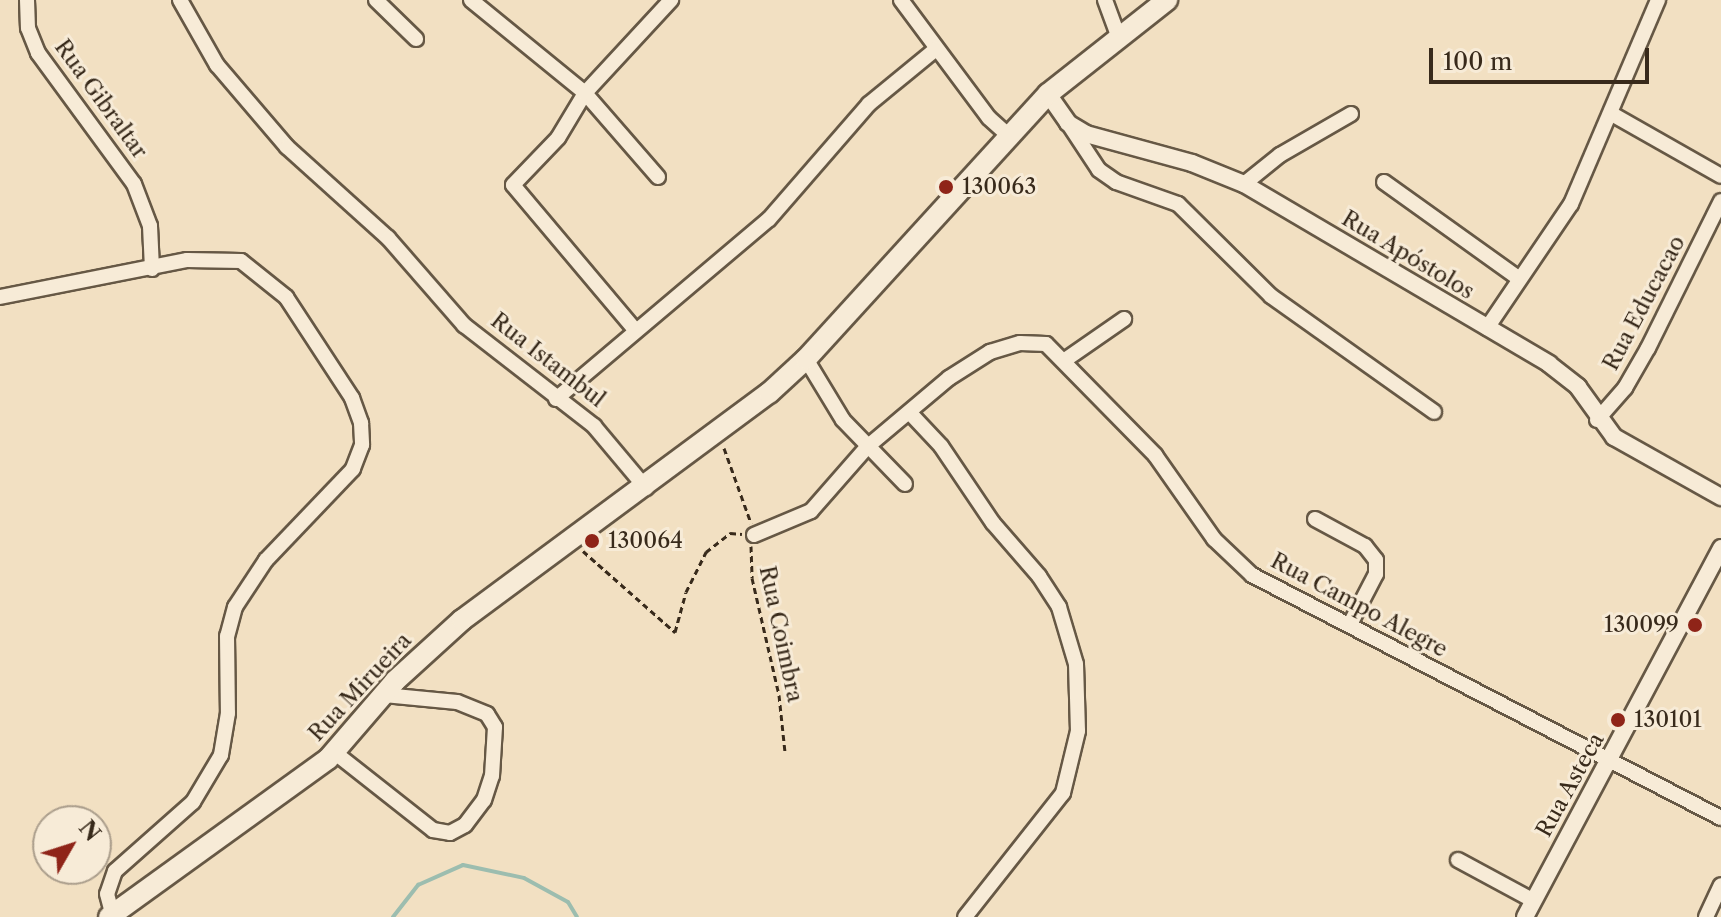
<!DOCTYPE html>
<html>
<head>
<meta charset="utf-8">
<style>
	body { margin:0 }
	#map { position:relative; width:1721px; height:917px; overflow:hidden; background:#f2e0c2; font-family:"Libre Caslon Text",serif }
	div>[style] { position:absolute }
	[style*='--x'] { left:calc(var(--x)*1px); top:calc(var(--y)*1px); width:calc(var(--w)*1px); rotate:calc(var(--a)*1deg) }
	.stream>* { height:4px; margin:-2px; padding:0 2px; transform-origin:2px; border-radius:2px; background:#9cbdaf }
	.path>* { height:3px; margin-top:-1.5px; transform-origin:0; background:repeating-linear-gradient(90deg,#382a1b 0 6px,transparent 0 10px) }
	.roads { filter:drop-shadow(2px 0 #665845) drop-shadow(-2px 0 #665845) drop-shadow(0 2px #665845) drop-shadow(0 -2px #665845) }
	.minor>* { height:14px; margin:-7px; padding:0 7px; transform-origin:7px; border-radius:7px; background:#f7ebd7 }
	.tertiary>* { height:16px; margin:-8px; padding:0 8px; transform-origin:8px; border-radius:8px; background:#f7ebd7 }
	.secondary>* { height:20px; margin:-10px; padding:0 10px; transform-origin:10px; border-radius:10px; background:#f7ebd7 }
	.dots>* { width:22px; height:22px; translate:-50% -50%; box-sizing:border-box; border:4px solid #f7ebd7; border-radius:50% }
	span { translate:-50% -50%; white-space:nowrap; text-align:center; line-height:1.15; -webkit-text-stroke:6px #f7ebd7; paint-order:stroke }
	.street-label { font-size:22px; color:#382a1b }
	.poi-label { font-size:22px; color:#382a1b }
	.left { translate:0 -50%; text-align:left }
	.right { translate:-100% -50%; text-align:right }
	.north { position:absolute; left:32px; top:805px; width:80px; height:80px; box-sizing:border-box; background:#f7ebd7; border:2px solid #ab9e8c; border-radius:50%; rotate:51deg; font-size:22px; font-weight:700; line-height:32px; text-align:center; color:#382a1b }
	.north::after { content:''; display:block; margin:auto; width:28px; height:36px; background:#8f2418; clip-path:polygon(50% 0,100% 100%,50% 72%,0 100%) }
	.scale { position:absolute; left:1429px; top:48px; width:220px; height:36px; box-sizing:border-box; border:4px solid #382a1b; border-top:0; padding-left:10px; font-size:24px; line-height:28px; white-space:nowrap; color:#382a1b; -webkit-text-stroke:6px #f7ebd7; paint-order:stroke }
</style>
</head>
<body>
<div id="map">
	<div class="stream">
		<i style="--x:393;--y:917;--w:41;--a:-52"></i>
		<i style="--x:418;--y:885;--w:49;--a:-24"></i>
		<i style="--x:463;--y:865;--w:62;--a:12"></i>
		<i style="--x:524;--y:878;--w:50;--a:28.6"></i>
		<i style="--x:568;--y:902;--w:17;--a:59"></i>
	</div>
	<div class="path">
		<i style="--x:724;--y:448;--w:80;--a:70.2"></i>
		<i style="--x:751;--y:546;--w:32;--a:88"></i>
		<i style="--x:752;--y:578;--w:120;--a:77"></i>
		<i style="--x:779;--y:695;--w:57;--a:84"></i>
		<i style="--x:583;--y:551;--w:123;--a:41.4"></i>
		<i style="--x:675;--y:632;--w:41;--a:-74.6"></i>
		<i style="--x:686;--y:592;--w:45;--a:-63.4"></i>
		<i style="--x:706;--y:552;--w:31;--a:-38"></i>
		<i style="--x:730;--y:533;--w:12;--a:5"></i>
	</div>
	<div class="roads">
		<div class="minor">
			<i style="--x:27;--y:0;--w:28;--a:88"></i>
			<i style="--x:28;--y:28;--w:27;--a:68"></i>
			<i style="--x:38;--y:53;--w:162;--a:53.8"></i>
			<i style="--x:134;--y:184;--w:45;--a:69.1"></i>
			<i style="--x:150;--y:226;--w:43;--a:87.3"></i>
			<i style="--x:180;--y:0;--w:75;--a:60.4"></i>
			<i style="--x:217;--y:65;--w:108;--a:49.5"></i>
			<i style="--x:287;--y:147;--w:136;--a:42"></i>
			<i style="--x:388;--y:238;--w:116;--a:48.9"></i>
			<i style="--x:464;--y:325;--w:165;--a:37.8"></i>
			<i style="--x:594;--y:426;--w:81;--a:50"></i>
			<i style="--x:376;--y:0;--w:56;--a:44.3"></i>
			<i style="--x:471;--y:0;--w:147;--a:39.2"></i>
			<i style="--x:585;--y:93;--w:52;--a:121"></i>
			<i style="--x:558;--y:138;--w:65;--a:133.8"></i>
			<i style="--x:513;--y:185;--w:189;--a:49.9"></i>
			<i style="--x:901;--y:0;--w:147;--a:53.3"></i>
			<i style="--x:989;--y:118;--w:24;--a:42"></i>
			<i style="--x:1105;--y:0;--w:40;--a:69.8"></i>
			<i style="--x:1612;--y:114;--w:125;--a:29.6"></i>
			<i style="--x:1068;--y:123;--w:56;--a:56.6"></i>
			<i style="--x:1099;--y:170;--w:21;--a:35"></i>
			<i style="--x:1116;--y:182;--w:66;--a:19.5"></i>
			<i style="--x:1178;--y:204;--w:131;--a:44.7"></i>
			<i style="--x:1271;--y:296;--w:200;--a:35.4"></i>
			<i style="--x:658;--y:177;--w:111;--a:-131"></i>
			<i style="--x:585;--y:93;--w:127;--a:-47.2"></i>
			<i style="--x:1384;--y:182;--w:165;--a:35.6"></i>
			<i style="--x:1244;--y:184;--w:46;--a:-38.9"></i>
			<i style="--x:1280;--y:155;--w:82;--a:-30"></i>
			<i style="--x:0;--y:297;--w:191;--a:-11.2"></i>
			<i style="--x:187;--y:260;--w:54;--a:1.1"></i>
			<i style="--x:241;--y:261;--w:58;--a:38.7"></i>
			<i style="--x:286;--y:297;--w:121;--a:56.8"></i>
			<i style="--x:352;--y:398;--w:27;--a:70"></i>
			<i style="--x:361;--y:423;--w:22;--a:87"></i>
			<i style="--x:362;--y:445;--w:26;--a:111"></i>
			<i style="--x:353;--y:469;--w:126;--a:133.7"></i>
			<i style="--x:266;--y:560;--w:56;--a:123.4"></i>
			<i style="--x:235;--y:607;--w:30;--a:105"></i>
			<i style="--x:227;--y:636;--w:77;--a:89.3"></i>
			<i style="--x:228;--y:713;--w:43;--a:99.5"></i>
			<i style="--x:221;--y:755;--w:55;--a:120.8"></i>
			<i style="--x:193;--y:802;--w:104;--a:138.5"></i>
			<i style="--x:115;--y:871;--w:24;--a:109"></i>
			<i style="--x:107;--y:894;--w:20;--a:75"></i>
			<i style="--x:1487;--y:328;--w:150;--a:-55.9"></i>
			<i style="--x:1571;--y:204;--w:222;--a:-66.9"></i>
			<i style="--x:806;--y:359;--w:71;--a:58.8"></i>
			<i style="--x:843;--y:420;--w:89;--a:45.9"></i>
			<i style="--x:1065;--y:360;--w:72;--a:-34.8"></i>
			<i style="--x:556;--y:399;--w:279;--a:-40.2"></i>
			<i style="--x:769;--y:219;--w:152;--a:-49"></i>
			<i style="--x:869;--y:104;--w:87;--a:-39.4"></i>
			<i style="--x:910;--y:413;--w:45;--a:46.8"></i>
			<i style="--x:941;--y:446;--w:93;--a:56"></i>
			<i style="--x:993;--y:523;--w:70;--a:49"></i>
			<i style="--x:1039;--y:576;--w:37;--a:57"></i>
			<i style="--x:1059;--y:607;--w:59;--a:73.4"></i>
			<i style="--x:1076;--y:664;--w:67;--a:88.3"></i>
			<i style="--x:1078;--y:731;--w:64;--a:103.6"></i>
			<i style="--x:1063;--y:793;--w:158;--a:128.3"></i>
			<i style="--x:1597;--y:420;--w:43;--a:-48.8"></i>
			<i style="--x:1625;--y:388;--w:46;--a:-60.1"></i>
			<i style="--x:1648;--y:348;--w:164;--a:-63.6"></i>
			<i style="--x:1315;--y:519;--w:57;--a:28.4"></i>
			<i style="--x:1365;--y:546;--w:18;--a:52"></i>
			<i style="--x:1376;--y:560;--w:14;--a:90"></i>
			<i style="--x:1376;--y:574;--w:54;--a:117.5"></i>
			<i style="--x:754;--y:535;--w:62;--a:-22.8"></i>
			<i style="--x:811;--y:511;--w:85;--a:-48.8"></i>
			<i style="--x:867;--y:447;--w:107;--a:-40.1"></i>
			<i style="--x:949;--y:378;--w:49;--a:-32.4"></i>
			<i style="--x:990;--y:352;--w:31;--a:-17"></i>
			<i style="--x:1020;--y:343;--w:26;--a:2"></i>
			<i style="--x:1046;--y:344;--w:156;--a:45.5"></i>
			<i style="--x:1155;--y:455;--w:103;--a:54.9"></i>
			<i style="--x:1214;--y:539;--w:52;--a:43.5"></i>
			<i style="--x:1252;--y:575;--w:528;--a:27.39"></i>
			<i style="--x:334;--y:752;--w:126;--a:38.2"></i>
			<i style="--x:433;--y:830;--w:17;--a:10"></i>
			<i style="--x:450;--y:833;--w:17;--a:-28"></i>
			<i style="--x:465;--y:825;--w:31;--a:-53"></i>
			<i style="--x:484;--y:800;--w:25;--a:-72"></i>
			<i style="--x:492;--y:776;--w:49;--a:-86.5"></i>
			<i style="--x:495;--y:727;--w:15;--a:-122"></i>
			<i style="--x:487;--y:714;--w:32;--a:-158"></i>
			<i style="--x:457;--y:702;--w:73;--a:-174.5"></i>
			<i style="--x:1458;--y:860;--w:86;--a:28.3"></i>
			<i style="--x:1706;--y:917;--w:35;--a:-65"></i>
		</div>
		<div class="tertiary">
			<i style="--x:1048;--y:94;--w:35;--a:55"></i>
			<i style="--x:1068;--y:123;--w:21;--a:31"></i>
			<i style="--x:1086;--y:134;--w:110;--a:15.3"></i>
			<i style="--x:1192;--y:163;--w:56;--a:22"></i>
			<i style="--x:1244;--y:184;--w:354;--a:30.5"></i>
			<i style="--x:1549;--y:364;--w:37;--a:38"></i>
			<i style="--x:1578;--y:387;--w:62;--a:54.2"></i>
			<i style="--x:1614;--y:437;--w:123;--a:29.3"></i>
			<i style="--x:1525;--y:917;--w:418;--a:-62"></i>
		</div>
		<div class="secondary">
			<i style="--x:109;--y:917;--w:270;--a:-35.8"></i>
			<i style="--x:328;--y:759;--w:103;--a:-49.3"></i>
			<i style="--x:395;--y:681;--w:91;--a:-42.3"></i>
			<i style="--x:462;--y:620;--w:382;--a:-36.5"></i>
			<i style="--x:769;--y:393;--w:50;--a:-42.6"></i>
			<i style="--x:806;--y:359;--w:359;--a:-47.6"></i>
			<i style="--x:1048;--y:94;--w:152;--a:-38.3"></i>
		</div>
	</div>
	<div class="dots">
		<i style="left:946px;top:187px;background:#8f2418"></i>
		<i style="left:592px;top:541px;background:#8f2418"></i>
		<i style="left:1695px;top:625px;background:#8f2418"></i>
		<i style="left:1618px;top:720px;background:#8f2418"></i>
	</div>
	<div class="street-label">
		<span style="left:101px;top:99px;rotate:54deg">Rua Gibraltar</span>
		<span style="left:1408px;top:255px;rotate:31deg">Rua Apóstolos</span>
		<span style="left:1644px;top:303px;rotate:-62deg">Rua Educacao</span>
		<span style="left:548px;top:360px;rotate:38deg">Rua Istambul</span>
		<span style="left:1359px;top:605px;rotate:28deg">Rua Campo Alegre</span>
		<span style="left:781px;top:634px;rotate:78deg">Rua Coimbra</span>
		<span style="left:360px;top:687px;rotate:-47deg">Rua Mirueira</span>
		<span style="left:1570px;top:785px;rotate:-61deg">Rua Asteca</span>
	</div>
	<div class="poi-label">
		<span class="left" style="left:962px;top:187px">130063</span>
		<span class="left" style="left:608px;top:541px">130064</span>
		<span class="right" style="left:1679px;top:625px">130099</span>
		<span class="left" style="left:1634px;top:720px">130101</span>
	</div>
	<div class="north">N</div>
	<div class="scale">100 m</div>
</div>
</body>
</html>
